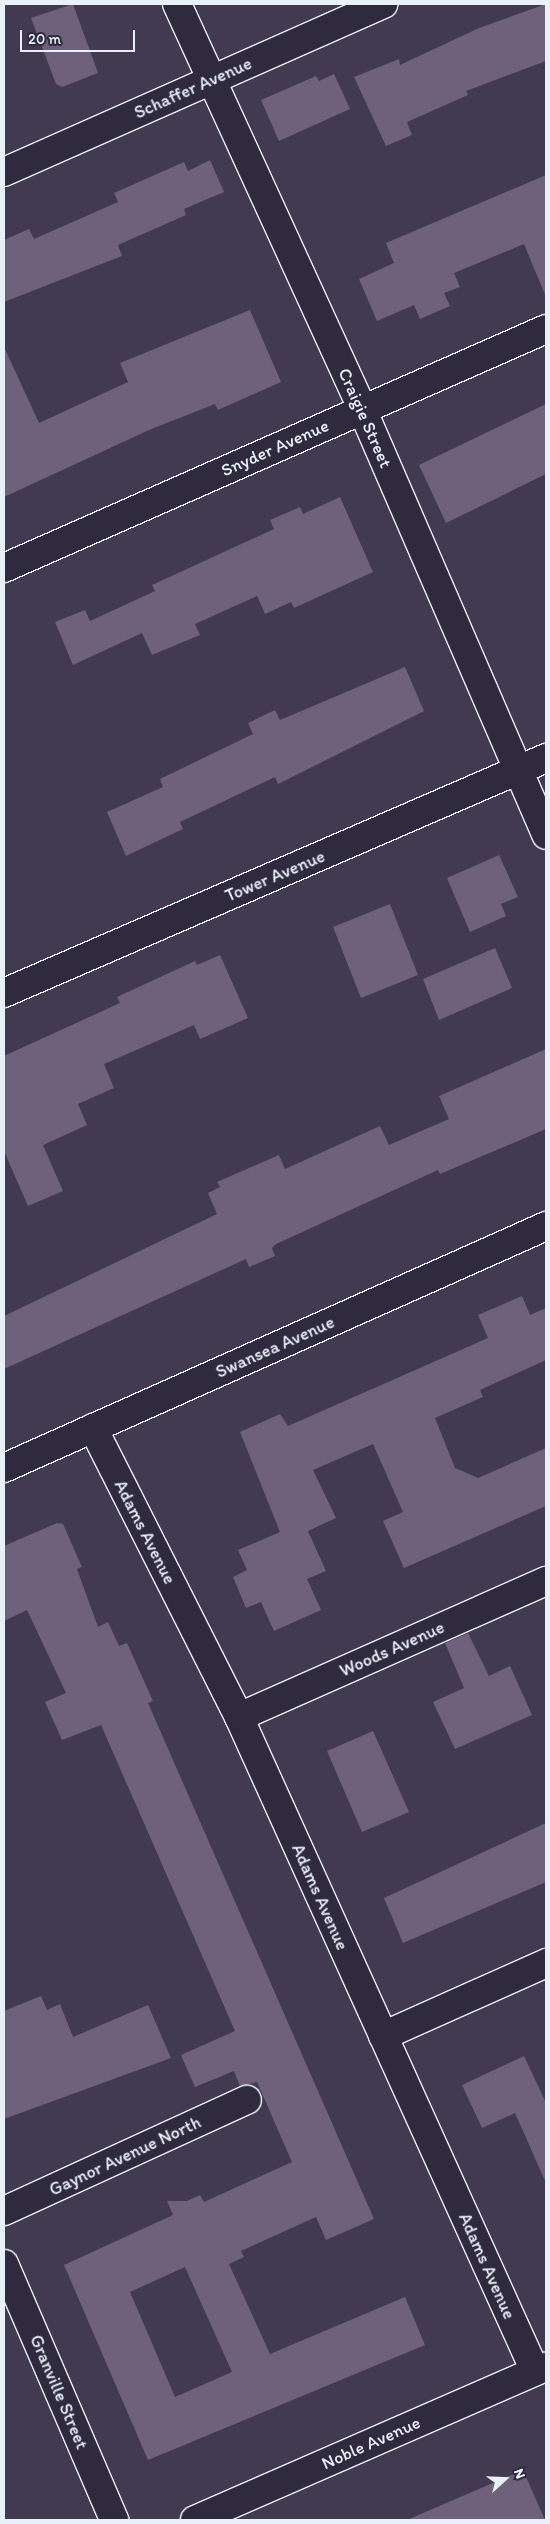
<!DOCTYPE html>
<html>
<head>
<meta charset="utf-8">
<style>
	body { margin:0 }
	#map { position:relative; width:550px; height:2524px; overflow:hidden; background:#423a50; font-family:Itim,sans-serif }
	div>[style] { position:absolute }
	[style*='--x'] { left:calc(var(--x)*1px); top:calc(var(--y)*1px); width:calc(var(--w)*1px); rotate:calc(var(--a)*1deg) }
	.building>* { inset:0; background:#6f607c }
	.roads { filter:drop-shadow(1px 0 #e8f1f8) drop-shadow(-1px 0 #e8f1f8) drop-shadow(0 1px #e8f1f8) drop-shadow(0 -1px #e8f1f8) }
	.minor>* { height:28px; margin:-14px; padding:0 14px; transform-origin:14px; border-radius:14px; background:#2f2a3d }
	span { translate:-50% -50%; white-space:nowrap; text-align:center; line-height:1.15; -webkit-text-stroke:4px #2f2a3d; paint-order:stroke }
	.street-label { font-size:18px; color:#e8f1f8 }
	.frame { position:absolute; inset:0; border:5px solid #e8f1f8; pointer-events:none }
	.north { position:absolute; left:480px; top:2454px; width:50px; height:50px; -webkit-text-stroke:4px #2f2a3d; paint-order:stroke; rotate:70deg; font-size:14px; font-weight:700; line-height:20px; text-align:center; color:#e8f1f8 }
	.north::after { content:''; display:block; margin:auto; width:18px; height:22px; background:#e8f1f8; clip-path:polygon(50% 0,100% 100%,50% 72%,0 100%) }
	.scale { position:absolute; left:20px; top:30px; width:115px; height:22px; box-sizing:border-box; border:2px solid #e8f1f8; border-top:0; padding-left:6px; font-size:15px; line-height:18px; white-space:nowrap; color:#e8f1f8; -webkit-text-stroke:4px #2f2a3d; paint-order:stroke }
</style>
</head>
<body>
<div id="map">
	<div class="building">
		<i style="clip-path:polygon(73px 4px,98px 73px,62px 87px,56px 84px,31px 18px)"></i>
		<i style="clip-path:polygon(546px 4px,546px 61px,466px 91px,468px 95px,407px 122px,412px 135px,386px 146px,354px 77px,399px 59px,400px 65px,479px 28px)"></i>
		<i style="clip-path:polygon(334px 74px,350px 109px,279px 141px,261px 100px,316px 76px,319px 81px)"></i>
		<i style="clip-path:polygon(210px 160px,224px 192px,184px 209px,186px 215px,118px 245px,122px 256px,4px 302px,4px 240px,29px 229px,34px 239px,118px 202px,114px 193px,184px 162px,188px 171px)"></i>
		<i style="clip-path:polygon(546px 175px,546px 297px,524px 244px,454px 273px,460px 287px,444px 293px,450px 306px,420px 319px,414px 305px,377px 321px,359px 279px,394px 263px,386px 243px)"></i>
		<i style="clip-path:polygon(250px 310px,281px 382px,218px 410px,215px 404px,149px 430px,4px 497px,4px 347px,39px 423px,128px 382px,120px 363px)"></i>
		<i style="clip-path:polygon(546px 404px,546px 474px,446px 523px,419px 465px)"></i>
		<i style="clip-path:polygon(340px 497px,373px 572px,294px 608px,291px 602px,265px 614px,257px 596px,195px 624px,200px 635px,152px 655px,142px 633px,73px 665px,55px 622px,85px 610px,90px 621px,155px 591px,152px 585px,274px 529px,270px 520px,300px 507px,303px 514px)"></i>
		<i style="clip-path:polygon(405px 667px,424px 711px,278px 784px,275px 777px,180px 822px,183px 829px,126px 856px,107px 812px,163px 787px,160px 779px,253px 734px,248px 723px,275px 710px,280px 720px)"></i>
		<i style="clip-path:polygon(499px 855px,518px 897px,501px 904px,506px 916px,470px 932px,447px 878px)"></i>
		<i style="clip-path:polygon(390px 904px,418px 975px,361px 998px,333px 927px)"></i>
		<i style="clip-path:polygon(495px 948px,512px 988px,439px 1020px,423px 979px)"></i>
		<i style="clip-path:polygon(220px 955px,248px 1018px,200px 1039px,194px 1025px,104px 1064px,114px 1088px,78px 1104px,87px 1125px,43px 1145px,63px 1191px,28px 1206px,4px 1151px,4px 1056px,120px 1003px,117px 997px,195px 961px,197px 965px)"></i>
		<i style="clip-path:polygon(546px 1049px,546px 1129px,440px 1174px,438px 1170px,276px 1244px,272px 1248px,275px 1256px,249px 1267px,246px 1259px,4px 1369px,4px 1316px,217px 1214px,208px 1193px,220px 1187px,217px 1182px,279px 1155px,285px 1169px,380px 1126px,389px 1145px,449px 1119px,439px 1096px)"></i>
		<i style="clip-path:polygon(522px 1296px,530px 1315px,546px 1308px,546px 1360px,480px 1390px,483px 1397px,435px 1418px,455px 1468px,478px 1478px,546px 1448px,546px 1506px,404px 1568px,383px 1521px,403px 1512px,373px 1444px,313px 1470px,336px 1518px,308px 1531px,326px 1571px,307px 1579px,321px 1610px,274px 1631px,261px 1602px,246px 1608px,233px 1577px,247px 1570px,238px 1550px,280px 1532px,240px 1432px,280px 1414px,288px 1426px,488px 1338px,478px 1315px)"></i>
		<i style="clip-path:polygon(evenodd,57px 1523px,63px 1524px,82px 1567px,77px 1569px,98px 1627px,108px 1622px,119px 1646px,127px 1643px,153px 1701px,148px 1703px,374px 2219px,326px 2240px,316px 2217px,241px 2251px,244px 2257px,229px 2264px,270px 2354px,405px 2297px,425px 2345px,148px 2460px,64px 2265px,173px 2215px,167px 2201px,187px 2201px,200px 2195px,204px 2202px,292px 2162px,257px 2082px,240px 2086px,234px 2071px,195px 2087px,181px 2055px,235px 2031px,101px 1725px,62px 1740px,45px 1702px,66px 1693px,27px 1610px,4px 1621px,4px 1546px,57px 1523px,185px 2267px,232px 2372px,175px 2397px,130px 2292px,185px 2267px)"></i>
		<i style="clip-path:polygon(468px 1633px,489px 1676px,510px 1666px,532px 1715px,455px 1749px,433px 1702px,464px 1688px,445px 1643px)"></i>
		<i style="clip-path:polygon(373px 1731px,409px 1812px,362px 1832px,327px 1751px)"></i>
		<i style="clip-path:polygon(546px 1823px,546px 1882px,403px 1943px,384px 1898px)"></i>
		<i style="clip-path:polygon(41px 1996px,47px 2010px,60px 2004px,73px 2037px,148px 2005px,171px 2058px,4px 2119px,4px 2011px)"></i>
		<i style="clip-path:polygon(524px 2056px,546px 2103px,546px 2183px,515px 2113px,482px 2128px,462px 2085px)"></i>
		<i style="clip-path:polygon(523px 2470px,545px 2520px,407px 2520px)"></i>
	</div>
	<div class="roads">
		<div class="minor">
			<i style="--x:177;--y:4;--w:445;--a:65.4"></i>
			<i style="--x:362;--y:409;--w:464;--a:66.6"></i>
			<i style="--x:4;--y:172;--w:415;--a:-23.9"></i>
			<i style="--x:4;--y:568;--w:592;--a:-23.8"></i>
			<i style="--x:4;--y:993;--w:591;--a:-23.44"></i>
			<i style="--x:93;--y:1428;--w:324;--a:63.2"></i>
			<i style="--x:239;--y:1717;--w:718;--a:65.65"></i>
			<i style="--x:4;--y:1468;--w:594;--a:-24.06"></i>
			<i style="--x:239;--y:1717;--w:336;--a:-23.9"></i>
			<i style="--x:383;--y:2036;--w:179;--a:-24.1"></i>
			<i style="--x:4;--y:2211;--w:267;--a:-24.6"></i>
			<i style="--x:4;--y:2264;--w:279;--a:66.7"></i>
			<i style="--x:195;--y:2520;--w:383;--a:-23.6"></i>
		</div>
	</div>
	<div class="street-label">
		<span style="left:193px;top:88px;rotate:-24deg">Schaffer Avenue</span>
		<span style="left:365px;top:418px;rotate:66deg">Craigie Street</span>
		<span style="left:275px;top:448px;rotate:-24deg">Snyder Avenue</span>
		<span style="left:275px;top:876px;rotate:-23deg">Tower Avenue</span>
		<span style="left:275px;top:1347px;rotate:-24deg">Swansea Avenue</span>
		<span style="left:145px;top:1532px;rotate:63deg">Adams Avenue</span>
		<span style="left:392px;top:1649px;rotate:-24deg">Woods Avenue</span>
		<span style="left:320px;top:1897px;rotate:66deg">Adams Avenue</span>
		<span style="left:125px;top:2156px;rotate:-25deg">Gaynor Avenue North</span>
		<span style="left:487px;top:2266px;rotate:66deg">Adams Avenue</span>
		<span style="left:59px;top:2392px;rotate:67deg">Granville Street</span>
		<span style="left:371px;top:2443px;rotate:-24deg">Noble Avenue</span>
	</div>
	<div class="frame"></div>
	<div class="north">N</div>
	<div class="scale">20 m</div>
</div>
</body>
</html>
